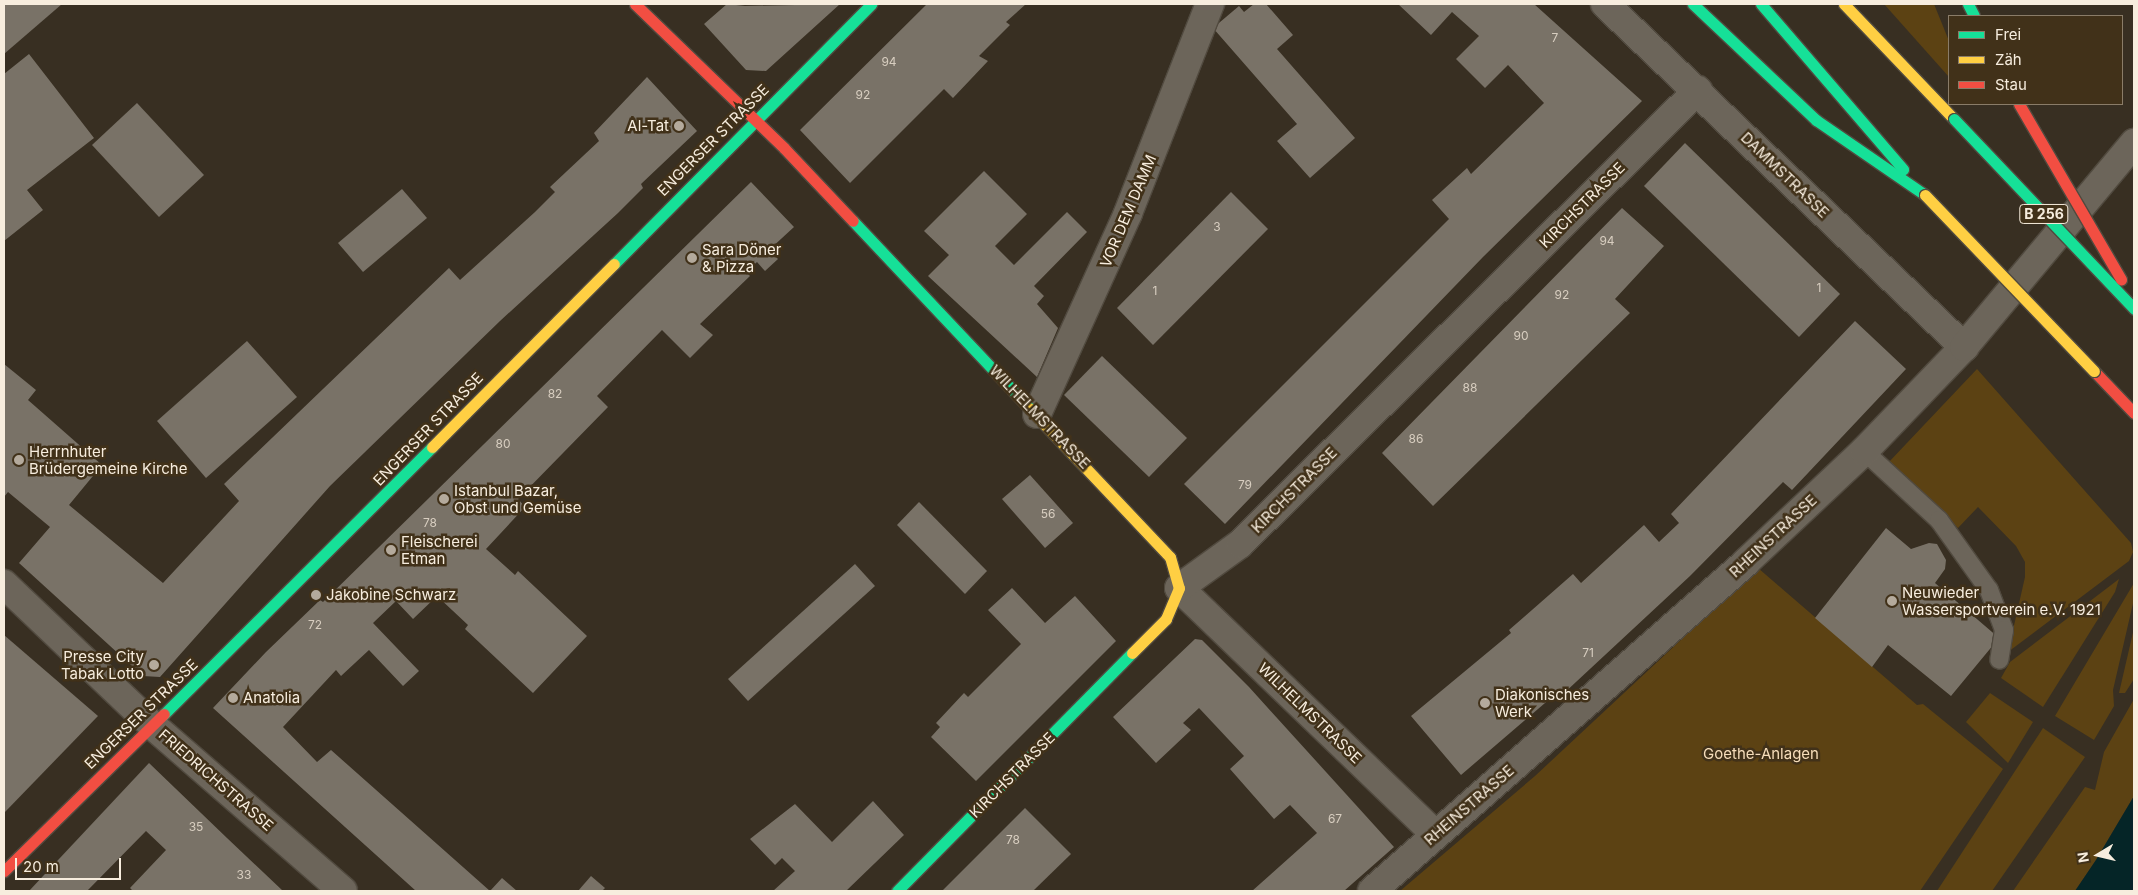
<!DOCTYPE html>
<html>
<head>
<meta charset="utf-8">
<style>
	body { margin:0 }
	#map { position:relative; width:2138px; height:895px; overflow:hidden; background:#382f22; font-family:Inter,sans-serif }
	div>[style] { position:absolute }
	[style*='--x'] { left:calc(var(--x)*1px); top:calc(var(--y)*1px); width:calc(var(--w)*1px); rotate:calc(var(--a)*1deg) }
	.green>* { inset:0; background:#5c4213 }
	.water>* { inset:0; background:#052527 }
	.building>* { inset:0; background:#797267 }
	.roads { filter:drop-shadow(1px 0 #514a3f) drop-shadow(-1px 0 #514a3f) drop-shadow(0 1px #514a3f) drop-shadow(0 -1px #514a3f) }
	.lane>* { height:18px; margin:-9px; padding:0 9px; transform-origin:9px; border-radius:9px; background:#6c655a }
	.street>* { height:28px; margin:-14px; padding:0 14px; transform-origin:14px; border-radius:14px; background:#6c655a }
	.fast>* { height:11px; margin:-5.5px; padding:0 5.5px; transform-origin:5.5px; border-radius:5.5px; background:#16e098 }
	.slow>* { height:11px; margin:-5.5px; padding:0 5.5px; transform-origin:5.5px; border-radius:5.5px; background:#ffcf43 }
	.jam>* { height:11px; margin:-5.5px; padding:0 5.5px; transform-origin:5.5px; border-radius:5.5px; background:#f24e42 }
	.bridges { filter:drop-shadow(1px 0 #514a3f) drop-shadow(-1px 0 #514a3f) drop-shadow(0 1px #514a3f) drop-shadow(0 -1px #514a3f) }
	.fast-bridge>* { height:11px; margin:-5.5px; padding:0 5.5px; transform-origin:5.5px; border-radius:5.5px; background:#16e098 }
	.slow-bridge>* { height:11px; margin:-5.5px; padding:0 5.5px; transform-origin:5.5px; border-radius:5.5px; background:#ffcf43 }
	.jam-bridge>* { height:11px; margin:-5.5px; padding:0 5.5px; transform-origin:5.5px; border-radius:5.5px; background:#f24e42 }
	.dots>* { width:14px; height:14px; translate:-50% -50%; box-sizing:border-box; border:2px solid #413119; border-radius:50% }
	span { translate:-50% -50%; white-space:nowrap; text-align:center; line-height:1.15; -webkit-text-stroke:5px #413119; paint-order:stroke }
	.number-label { font-size:12px; color:#d8cec0 }
	.number-label span { -webkit-text-stroke-width:0 }
	.shield-label span { padding:1px 4px; background:#413119; border:1px solid; border-radius:4px; -webkit-text-stroke-width:0 }
	.shield-label { font-size:14px; color:#f7edde; font-weight:700 }
	.poi-label { font-size:15px; color:#f7edde }
	.right { translate:-100% -50%; text-align:right }
	.left { translate:0 -50%; text-align:left }
	.street-label { font-size:15px; color:#f7edde }
	.park-label { font-size:15px; color:#f6ddba }
	.frame { position:absolute; inset:0; border:5px solid #f7edde; pointer-events:none }
	.legend { position:absolute; left:1948px; top:15px; width:175px; height:90px; box-sizing:border-box; background:#413119; border:1px solid #8a7c68; margin:0; padding:6px 9px; list-style:none; font-size:15px; color:#f7edde }
	.legend li { display:flex; align-items:center; gap:10px; height:25px }
	.legend b { width:25px; border:1px solid #8a7c68 }
	.north { position:absolute; left:2073px; top:830px; width:50px; height:50px; -webkit-text-stroke:4px #413119; paint-order:stroke; rotate:261deg; font-size:14px; font-weight:700; line-height:20px; text-align:center; color:#f7edde }
	.north::after { content:''; display:block; margin:auto; width:18px; height:22px; background:#f7edde; clip-path:polygon(50% 0,100% 100%,50% 72%,0 100%) }
	.scale { position:absolute; left:15px; top:858px; width:106px; height:22px; box-sizing:border-box; border:2px solid #f7edde; border-top:0; padding-left:6px; font-size:15px; line-height:18px; white-space:nowrap; color:#f7edde; -webkit-text-stroke:4px #413119; paint-order:stroke }
</style>
</head>
<body>
<div id="map">
	<div class="green">
		<i style="clip-path:polygon(1884px 4px,1934px 4px,1949px 41px,1949px 77px)"></i>
		<i style="clip-path:polygon(1977px 369px,2131px 543px,2133px 552px,2129px 561px,2008px 652px,2025px 577px,2025px 562px,2016px 546px,1978px 507px,1958px 528px,1888px 463px)"></i>
		<i style="clip-path:polygon(1758px 568px,1917px 705px,1923px 704px,2003px 769px,1920px 891px,1400px 891px,1535px 776px)"></i>
		<i style="clip-path:polygon(2119px 579px,2115px 592px,2043px 707px,2001px 678px,2010px 662px)"></i>
		<i style="clip-path:polygon(2134px 583px,2134px 599px,2113px 690px,2114px 706px,2094px 740px,2055px 716px)"></i>
		<i style="clip-path:polygon(2134px 628px,2134px 679px,2125px 693px,2119px 693px)"></i>
		<i style="clip-path:polygon(1990px 693px,2033px 722px,2008px 763px,1966px 722px)"></i>
		<i style="clip-path:polygon(2134px 699px,2134px 796px,2096px 860px,2075px 891px,2013px 891px,2085px 787px,2095px 790px,2104px 752px)"></i>
		<i style="clip-path:polygon(2043px 728px,2085px 757px,1992px 891px,1937px 891px)"></i>
	</div>
	<div class="water">
		<i style="clip-path:polygon(2134px 796px,2134px 891px,2075px 891px,2096px 860px)"></i>
	</div>
	<div class="building">
		<i style="clip-path:polygon(4px 4px,62px 4px,4px 54px)"></i>
		<i style="clip-path:polygon(727px 4px,745px 6px,840px 4px,766px 71px,746px 70px,704px 24px)"></i>
		<i style="clip-path:polygon(927px 4px,1026px 4px,1006px 22px,1010px 25px,979px 56px,988px 61px,953px 98px,944px 89px,850px 183px,800px 130px)"></i>
		<i style="clip-path:polygon(1254px 4px,1266px 4px,1293px 35px,1277px 49px,1355px 138px,1310px 178px,1277px 141px,1297px 124px,1213px 28px,1239px 6px,1244px 12px)"></i>
		<i style="clip-path:polygon(1398px 4px,1534px 4px,1642px 101px,1483px 257px,1225px 524px,1184px 484px,1449px 219px,1432px 200px,1467px 168px,1471px 174px,1544px 103px,1508px 65px,1485px 88px,1456px 59px,1479px 36px,1452px 12px,1431px 35px)"></i>
		<i style="clip-path:polygon(29px 54px,94px 138px,27px 190px,43px 210px,4px 241px,4px 74px)"></i>
		<i style="clip-path:polygon(647px 77px,697px 131px,641px 184px,643px 188px,618px 213px,500px 321px,330px 486px,160px 677px,143px 676px,19px 563px,50px 527px,8px 492px,4px 497px,4px 364px,36px 390px,28px 400px,102px 465px,69px 505px,163px 583px,239px 501px,224px 484px,449px 268px,460px 280px,535px 212px,555px 192px,550px 187px,599px 141px,594px 133px)"></i>
		<i style="clip-path:polygon(137px 103px,204px 175px,159px 217px,92px 145px)"></i>
		<i style="clip-path:polygon(1685px 143px,1840px 294px,1799px 337px,1644px 186px)"></i>
		<i style="clip-path:polygon(984px 171px,1027px 214px,995px 246px,1014px 265px,1067px 212px,1087px 232px,1034px 286px,1044px 296px,1037px 304px,1058px 328px,1037px 377px,928px 276px,949px 255px,924px 231px)"></i>
		<i style="clip-path:polygon(751px 182px,794px 227px,769px 250px,778px 259px,765px 271px,757px 262px,746px 272px,750px 276px,700px 324px,713px 335px,690px 358px,662px 330px,597px 396px,608px 407px,518px 499px,525px 507px,486px 549px,515px 575px,518px 571px,587px 636px,533px 693px,465px 629px,468px 625px,437px 596px,413px 619px,396px 601px,373px 623px,419px 671px,403px 686px,369px 650px,341px 676px,336px 670px,283px 727px,317px 762px,331px 750px,490px 891px,502px 878px,517px 891px,416px 891px,213px 708px,266px 652px,320px 600px,323px 602px)"></i>
		<i style="clip-path:polygon(402px 189px,427px 218px,363px 272px,338px 243px)"></i>
		<i style="clip-path:polygon(1231px 192px,1268px 229px,1153px 345px,1117px 308px)"></i>
		<i style="clip-path:polygon(1622px 208px,1664px 246px,1615px 299px,1630px 313px,1433px 506px,1382px 453px)"></i>
		<i style="clip-path:polygon(1855px 321px,1906px 369px,1792px 490px,1783px 482px,1690px 576px,1562px 695px,1559px 691px,1461px 775px,1411px 716px,1511px 633px,1509px 630px,1573px 574px,1581px 583px,1644px 525px,1659px 542px,1679px 523px,1671px 514px)"></i>
		<i style="clip-path:polygon(247px 341px,297px 397px,206px 478px,157px 421px)"></i>
		<i style="clip-path:polygon(1102px 356px,1187px 438px,1149px 477px,1064px 395px)"></i>
		<i style="clip-path:polygon(1030px 475px,1073px 523px,1045px 548px,1002px 499px)"></i>
		<i style="clip-path:polygon(919px 502px,987px 571px,965px 594px,897px 525px)"></i>
		<i style="clip-path:polygon(1886px 528px,1911px 549px,1929px 543px,1937px 544px,1946px 560px,1945px 569px,1935px 583px,1999px 638px,1951px 696px,1888px 645px,1872px 667px,1815px 618px)"></i>
		<i style="clip-path:polygon(855px 564px,875px 586px,748px 701px,728px 679px)"></i>
		<i style="clip-path:polygon(1012px 588px,1045px 623px,1075px 596px,1116px 641px,976px 781px,931px 737px,940px 727px,936px 723px,964px 693px,968px 697px,1021px 644px,988px 610px)"></i>
		<i style="clip-path:polygon(4px 635px,98px 716px,4px 813px)"></i>
		<i style="clip-path:polygon(1195px 639px,1202px 640px,1249px 687px,1394px 847px,1344px 891px,1252px 891px,1317px 833px,1290px 805px,1274px 819px,1230px 769px,1244px 756px,1199px 708px,1183px 723px,1191px 730px,1156px 763px,1113px 717px)"></i>
		<i style="clip-path:polygon(149px 763px,227px 838px,283px 891px,133px 891px,130px 888px,166px 850px,146px 831px,87px 891px,29px 891px)"></i>
		<i style="clip-path:polygon(873px 801px,904px 835px,846px 891px,773px 891px,795px 871px,782px 858px,775px 865px,750px 839px,795px 804px,832px 842px)"></i>
		<i style="clip-path:polygon(1025px 808px,1071px 854px,1033px 891px,942px 891px)"></i>
		<i style="clip-path:polygon(591px 876px,605px 888px,602px 891px,578px 891px)"></i>
	</div>
	<div class="roads">
		<div class="lane">
			<i style="--x:1864;--y:451;--w:102;--a:42.6"></i>
			<i style="--x:1939;--y:520;--w:86;--a:54.5"></i>
			<i style="--x:1989;--y:590;--w:43;--a:69.4"></i>
			<i style="--x:2004;--y:630;--w:30;--a:99"></i>
		</div>
		<div class="street">
			<i style="--x:1605;--y:4;--w:497;--a:43.7"></i>
			<i style="--x:1037;--y:414;--w:221;--a:-65.6"></i>
			<i style="--x:1128;--y:213;--w:225;--a:-68.6"></i>
			<i style="--x:4;--y:584;--w:203;--a:43.6"></i>
			<i style="--x:151;--y:724;--w:254;--a:41"></i>
			<i style="--x:1435;--y:834;--w:355;--a:-136.1"></i>
			<i style="--x:1179;--y:588;--w:75;--a:-35.8"></i>
			<i style="--x:1240;--y:544;--w:645;--a:-44.75"></i>
			<i style="--x:1372;--y:891;--w:498;--a:-41.3"></i>
			<i style="--x:1746;--y:562;--w:162;--a:-43.2"></i>
			<i style="--x:1864;--y:451;--w:144;--a:-46.1"></i>
			<i style="--x:1964;--y:347;--w:266;--a:-50.2"></i>
		</div>
		<div class="fast">
			<i style="--x:1693;--y:4;--w:169;--a:43.3"></i>
			<i style="--x:1816;--y:120;--w:132;--a:34.5"></i>
			<i style="--x:1761;--y:4;--w:218;--a:49.3"></i>
			<i style="--x:1968;--y:4;--w:13;--a:63"></i>
			<i style="--x:853;--y:221;--w:257;--a:46.7"></i>
			<i style="--x:614;--y:264;--w:366;--a:-45.3"></i>
			<i style="--x:164;--y:714;--w:378;--a:-44.9"></i>
			<i style="--x:897;--y:891;--w:334;--a:-45.4"></i>
		</div>
		<div class="slow">
			<i style="--x:1844;--y:4;--w:159;--a:46.3"></i>
			<i style="--x:1029;--y:408;--w:205;--a:46.6"></i>
			<i style="--x:1170;--y:557;--w:32;--a:74"></i>
			<i style="--x:1179;--y:588;--w:34;--a:113"></i>
			<i style="--x:1166;--y:619;--w:48;--a:135"></i>
			<i style="--x:432;--y:447;--w:258;--a:-45.2"></i>
		</div>
		<div class="jam">
			<i style="--x:635;--y:4;--w:207;--a:44"></i>
			<i style="--x:784;--y:148;--w:100;--a:46.6"></i>
			<i style="--x:2094;--y:371;--w:58;--a:46.4"></i>
			<i style="--x:4;--y:871;--w:224;--a:-44.5"></i>
		</div>
	</div>
	<div class="bridges">
		<div class="fast-bridge">
			<i style="--x:1954;--y:119;--w:262;--a:46.5"></i>
		</div>
		<div class="slow-bridge">
			<i style="--x:1925;--y:195;--w:244;--a:46.2"></i>
		</div>
		<div class="jam-bridge">
			<i style="--x:2019;--y:104;--w:203;--a:59.8"></i>
		</div>
	</div>
	<div class="dots">
		<i style="left:679px;top:126px;background:#b4aa9c"></i>
		<i style="left:692px;top:258px;background:#b4aa9c"></i>
		<i style="left:19px;top:460px;background:#b4aa9c"></i>
		<i style="left:444px;top:499px;background:#b4aa9c"></i>
		<i style="left:391px;top:550px;background:#b4aa9c"></i>
		<i style="left:316px;top:595px;background:#b4aa9c"></i>
		<i style="left:1892px;top:601px;background:#b4aa9c"></i>
		<i style="left:154px;top:665px;background:#b4aa9c"></i>
		<i style="left:233px;top:698px;background:#b4aa9c"></i>
		<i style="left:1485px;top:703px;background:#b4aa9c"></i>
	</div>
	<div class="number-label">
		<span style="left:1555px;top:38px">7</span>
		<span style="left:889px;top:62px">94</span>
		<span style="left:863px;top:95px">92</span>
		<span style="left:1217px;top:227px">3</span>
		<span style="left:1607px;top:241px">94</span>
		<span style="left:1819px;top:288px">1</span>
		<span style="left:1155px;top:291px">1</span>
		<span style="left:1562px;top:295px">92</span>
		<span style="left:1521px;top:336px">90</span>
		<span style="left:1470px;top:388px">88</span>
		<span style="left:555px;top:394px">82</span>
		<span style="left:1416px;top:439px">86</span>
		<span style="left:503px;top:444px">80</span>
		<span style="left:1245px;top:485px">79</span>
		<span style="left:1048px;top:514px">56</span>
		<span style="left:430px;top:523px">78</span>
		<span style="left:315px;top:625px">72</span>
		<span style="left:1588px;top:653px">71</span>
		<span style="left:1335px;top:819px">67</span>
		<span style="left:196px;top:827px">35</span>
		<span style="left:1013px;top:840px">78</span>
		<span style="left:244px;top:875px">33</span>
	</div>
	<div class="shield-label">
		<span style="left:2044px;top:214px">B 256</span>
	</div>
	<div class="poi-label">
		<span class="right" style="left:669px;top:126px">Al-Tat</span>
		<span class="left" style="left:702px;top:258px">Sara Döner<br>&amp; Pizza</span>
		<span class="left" style="left:29px;top:460px">Herrnhuter<br>Brüdergemeine Kirche</span>
		<span class="left" style="left:454px;top:499px">Istanbul Bazar,<br>Obst und Gemüse</span>
		<span class="left" style="left:401px;top:550px">Fleischerei<br>Etman</span>
		<span class="left" style="left:1902px;top:601px">Neuwieder<br>Wassersportverein e.V. 1921</span>
		<span class="left" style="left:326px;top:595px">Jakobine Schwarz</span>
		<span class="right" style="left:144px;top:665px">Presse City<br>Tabak Lotto</span>
		<span class="left" style="left:1495px;top:703px">Diakonisches<br>Werk</span>
		<span class="left" style="left:243px;top:698px">Anatolia</span>
	</div>
	<div class="street-label">
		<span style="left:713px;top:140px;rotate:-45deg">ENGERSER STRASSE</span>
		<span style="left:1785px;top:175px;rotate:44deg">DAMMSTRASSE</span>
		<span style="left:1582px;top:205px;rotate:-45deg">KIRCHSTRASSE</span>
		<span style="left:1128px;top:211px;rotate:-67deg">VOR DEM DAMM</span>
		<span style="left:1040px;top:417px;rotate:46deg">WILHELMSTRASSE</span>
		<span style="left:428px;top:429px;rotate:-46deg">ENGERSER STRASSE</span>
		<span style="left:1294px;top:490px;rotate:-45deg">KIRCHSTRASSE</span>
		<span style="left:1773px;top:536px;rotate:-43deg">RHEINSTRASSE</span>
		<span style="left:1310px;top:713px;rotate:44deg">WILHELMSTRASSE</span>
		<span style="left:141px;top:714px;rotate:-44deg">ENGERSER STRASSE</span>
		<span style="left:1012px;top:775px;rotate:-45deg">KIRCHSTRASSE</span>
		<span style="left:216px;top:780px;rotate:41deg">FRIEDRICHSTRASSE</span>
		<span style="left:1469px;top:805px;rotate:-41deg">RHEINSTRASSE</span>
	</div>
	<div class="park-label">
		<span style="left:1761px;top:754px">Goethe-Anlagen</span>
	</div>
	<div class="frame"></div>
	<ul class="legend">
	<li><b style="height:6px;background:#16e098"></b>Frei</li>
	<li><b style="height:6px;background:#ffcf43"></b>Zäh</li>
	<li><b style="height:6px;background:#f24e42"></b>Stau</li>
	</ul>
	<div class="north">N</div>
	<div class="scale">20 m</div>
</div>
</body>
</html>
